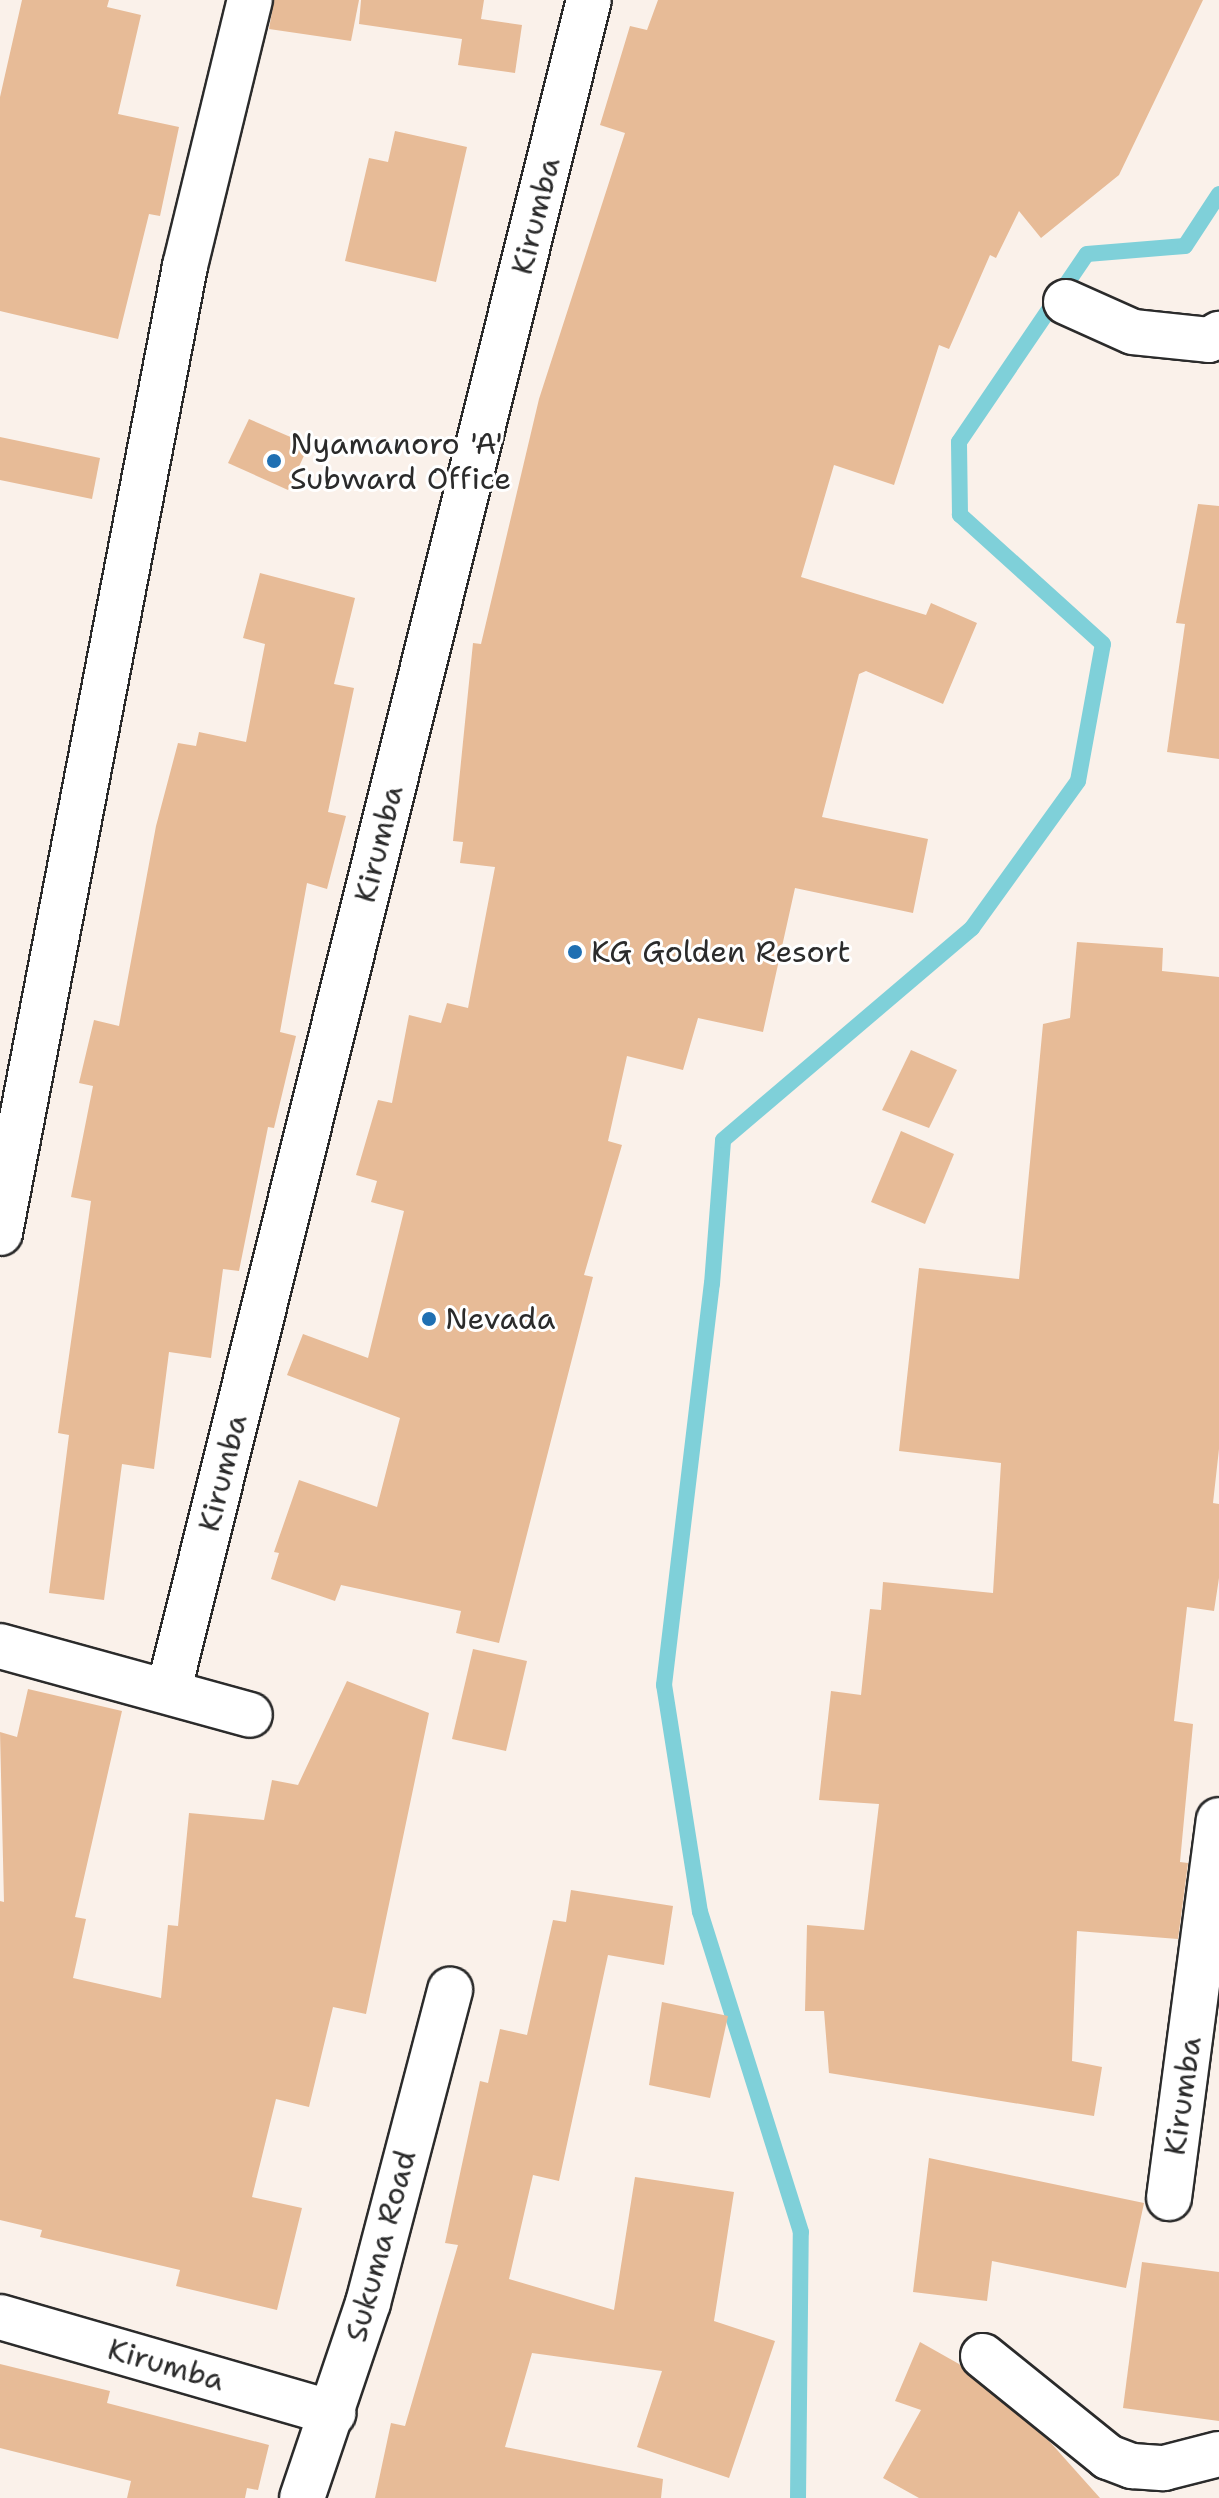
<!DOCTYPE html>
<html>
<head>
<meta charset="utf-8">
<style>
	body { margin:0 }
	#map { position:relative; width:1219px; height:2498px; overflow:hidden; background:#faf1ea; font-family:"Shantell Sans",sans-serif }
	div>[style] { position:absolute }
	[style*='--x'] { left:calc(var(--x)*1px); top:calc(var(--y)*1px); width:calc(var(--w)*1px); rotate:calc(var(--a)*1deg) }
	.stream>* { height:16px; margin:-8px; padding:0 8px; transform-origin:8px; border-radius:8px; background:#7fd0d9 }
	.building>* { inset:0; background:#e7bb97 }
	.roads { filter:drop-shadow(2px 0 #2b2b2b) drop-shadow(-2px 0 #2b2b2b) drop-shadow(0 2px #2b2b2b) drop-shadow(0 -2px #2b2b2b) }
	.minor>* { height:44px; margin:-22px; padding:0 22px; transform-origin:22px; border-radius:22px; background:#fff }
	.dots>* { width:22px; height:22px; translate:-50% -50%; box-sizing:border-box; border:4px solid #fff; border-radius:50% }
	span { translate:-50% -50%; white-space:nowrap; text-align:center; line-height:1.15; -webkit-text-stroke:6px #fff; paint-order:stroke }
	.street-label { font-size:30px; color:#2b2b2b }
	.poi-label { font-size:30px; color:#2b2b2b }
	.left { translate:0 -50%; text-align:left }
</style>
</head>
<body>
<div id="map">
	<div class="stream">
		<i style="--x:798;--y:2498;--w:266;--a:-89.4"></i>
		<i style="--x:801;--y:2232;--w:336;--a:-107.5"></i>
		<i style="--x:700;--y:1912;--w:230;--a:-99"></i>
		<i style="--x:664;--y:1685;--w:404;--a:-83.2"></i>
		<i style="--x:712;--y:1284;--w:144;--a:-85.6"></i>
		<i style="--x:723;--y:1140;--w:327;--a:-40.4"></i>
		<i style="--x:972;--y:928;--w:181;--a:-54.2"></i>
		<i style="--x:1078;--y:781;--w:139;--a:-79.7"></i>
		<i style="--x:1103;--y:644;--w:193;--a:-137.9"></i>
		<i style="--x:960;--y:515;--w:73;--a:-90.8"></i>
		<i style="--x:959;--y:442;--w:227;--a:-55.8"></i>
		<i style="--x:1087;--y:254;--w:98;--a:-4.7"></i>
		<i style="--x:1185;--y:246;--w:62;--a:-56.8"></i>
	</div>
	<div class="building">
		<i style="clip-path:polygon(22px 0,109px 0,107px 7px,141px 15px,118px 114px,179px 127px,160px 216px,149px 214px,118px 339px,0 311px,0 97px)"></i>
		<i style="clip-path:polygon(274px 0,359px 0,351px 41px,269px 29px)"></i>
		<i style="clip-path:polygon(361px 0,484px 0,481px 19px,522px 25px,515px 73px,458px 65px,462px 39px,359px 24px)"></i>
		<i style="clip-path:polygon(658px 0,1203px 0,1119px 175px,1041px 238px,1019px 211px,996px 258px,990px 255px,949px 349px,939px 345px,894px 485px,834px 465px,801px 577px,926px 615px,931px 603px,977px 623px,943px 704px,866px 671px,859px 674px,822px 817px,928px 839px,913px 913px,795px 888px,763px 1032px,698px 1018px,683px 1070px,627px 1056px,608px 1141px,622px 1145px,584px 1275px,593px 1277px,499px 1643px,456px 1633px,461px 1611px,341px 1585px,335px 1601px,271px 1579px,279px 1553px,274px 1552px,299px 1480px,377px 1507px,400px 1418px,287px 1375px,303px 1334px,368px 1358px,404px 1211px,371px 1202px,377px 1181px,356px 1175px,378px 1100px,392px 1103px,409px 1015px,441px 1023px,447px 1003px,468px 1008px,495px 867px,460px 863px,463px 842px,453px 841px,473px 643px,481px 644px,539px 399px,625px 133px,600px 125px,630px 26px,647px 30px)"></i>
		<i style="clip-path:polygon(395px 131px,467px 147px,436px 282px,345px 261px,369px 158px,388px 162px)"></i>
		<i style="clip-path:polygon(249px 419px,309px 445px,288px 490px,228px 463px)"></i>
		<i style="clip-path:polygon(0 437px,100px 458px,92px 499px,0 480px)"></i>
		<i style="clip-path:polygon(1198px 504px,1219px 506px,1219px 759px,1167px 752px,1185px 624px,1176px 623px)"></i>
		<i style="clip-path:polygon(260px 573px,355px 598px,334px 684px,354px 688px,328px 812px,346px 816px,327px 889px,307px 883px,280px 1032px,296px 1036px,274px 1128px,268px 1127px,239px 1271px,223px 1269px,211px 1358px,169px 1352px,154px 1469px,122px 1464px,104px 1600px,49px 1593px,69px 1435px,58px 1433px,91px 1201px,71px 1197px,93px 1086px,79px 1083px,94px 1020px,119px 1026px,156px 826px,178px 743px,196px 746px,199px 732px,246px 742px,265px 644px,243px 638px)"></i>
		<i style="clip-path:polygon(1077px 942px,1163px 948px,1162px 971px,1219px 977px,1219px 1449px,1213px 1503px,1219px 1504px,1219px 1578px,1214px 1611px,1187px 1607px,1174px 1721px,1193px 1724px,1180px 1862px,1188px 1863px,1178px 1939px,1077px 1931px,1072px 2061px,1102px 2067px,1094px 2116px,829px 2073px,824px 2011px,805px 2011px,807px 1925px,864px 1930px,879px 1804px,819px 1800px,831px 1691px,861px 1695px,870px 1609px,881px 1610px,883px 1582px,993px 1593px,1001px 1463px,899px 1451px,919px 1268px,1019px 1279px,1043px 1024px,1070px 1018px)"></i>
		<i style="clip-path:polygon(911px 1050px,957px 1070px,929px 1128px,882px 1110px)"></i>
		<i style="clip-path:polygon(901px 1131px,954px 1154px,925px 1224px,871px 1202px)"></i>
		<i style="clip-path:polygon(473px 1649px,527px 1661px,506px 1751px,452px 1739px)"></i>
		<i style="clip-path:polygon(347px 1681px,429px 1713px,366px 2014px,333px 2007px,309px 2107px,276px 2099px,252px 2197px,302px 2208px,277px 2310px,176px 2286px,180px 2270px,40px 2237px,42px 2230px,0 2220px,0 1901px,4px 1902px,0 1732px,17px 1737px,28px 1689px,122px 1711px,75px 1917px,86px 1919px,73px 1978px,161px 1998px,168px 1925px,178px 1926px,189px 1813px,264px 1820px,272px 1780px,298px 1785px)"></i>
		<i style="clip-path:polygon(571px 1890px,673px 1906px,664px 1965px,608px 1955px,559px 2181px,533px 2175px,509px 2279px,614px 2310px,635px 2177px,734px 2192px,714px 2321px,775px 2341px,729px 2478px,637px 2447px,662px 2371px,532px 2353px,505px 2447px,663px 2479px,661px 2498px,375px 2498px,391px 2423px,405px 2426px,458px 2245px,445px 2243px,480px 2081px,488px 2083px,500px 2029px,527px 2035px,553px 1920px,566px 1922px)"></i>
		<i style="clip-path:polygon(662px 2002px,728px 2016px,710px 2098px,649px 2085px)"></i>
		<i style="clip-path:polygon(929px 2158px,1144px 2203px,1126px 2288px,992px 2261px,987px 2301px,913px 2292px)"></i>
		<i style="clip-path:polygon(1142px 2262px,1219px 2272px,1219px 2421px,1123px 2408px)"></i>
		<i style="clip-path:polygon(920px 2342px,959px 2364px,1050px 2442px,1100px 2498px,919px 2498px,883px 2478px,921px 2410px,895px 2401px)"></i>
		<i style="clip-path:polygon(0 2364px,110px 2391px,107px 2403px,269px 2445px,258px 2490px,247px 2488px,245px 2498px,127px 2498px,131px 2481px,0 2448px)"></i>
	</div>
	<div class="roads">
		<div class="minor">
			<i style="--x:1066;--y:302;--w:73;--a:24.1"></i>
			<i style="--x:1133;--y:332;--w:76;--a:6"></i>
			<i style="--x:1209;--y:340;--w:12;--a:-31"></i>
			<i style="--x:0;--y:1233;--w:985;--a:-79.17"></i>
			<i style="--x:185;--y:266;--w:274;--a:-76.3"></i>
			<i style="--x:0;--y:1646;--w:259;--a:15.4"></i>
			<i style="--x:169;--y:1689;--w:1740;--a:-76.04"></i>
			<i style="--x:1169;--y:2198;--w:381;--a:-82.5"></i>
			<i style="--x:0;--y:2317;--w:347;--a:16.1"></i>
			<i style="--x:983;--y:2356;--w:161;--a:38.9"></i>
			<i style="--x:1108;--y:2457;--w:26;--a:21"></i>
			<i style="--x:1132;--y:2466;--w:32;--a:4"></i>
			<i style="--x:1164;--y:2468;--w:57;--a:-14.3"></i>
			<i style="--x:302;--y:2498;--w:206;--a:-71.3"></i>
			<i style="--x:368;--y:2303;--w:324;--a:-75.3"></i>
		</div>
	</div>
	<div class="dots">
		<i style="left:274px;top:461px;background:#1f6fb2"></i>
		<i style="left:575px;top:952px;background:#1f6fb2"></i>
		<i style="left:429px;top:1319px;background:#1f6fb2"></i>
	</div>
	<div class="street-label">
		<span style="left:536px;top:216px;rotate:-76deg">Kirumba</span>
		<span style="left:379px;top:844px;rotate:-76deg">Kirumba</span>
		<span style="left:223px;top:1473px;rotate:-76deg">Kirumba</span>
		<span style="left:1183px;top:2096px;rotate:-82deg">Kirumba</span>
		<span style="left:381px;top:2246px;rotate:-75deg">Sukuma Road</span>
		<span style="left:166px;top:2365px;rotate:16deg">Kirumba</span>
	</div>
	<div class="poi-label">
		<span class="left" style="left:290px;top:461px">Nyamanoro 'A'<br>Subward Office</span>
		<span class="left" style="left:591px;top:952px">KG Golden Resort</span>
		<span class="left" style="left:445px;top:1319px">Nevada</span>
	</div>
</div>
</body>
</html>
